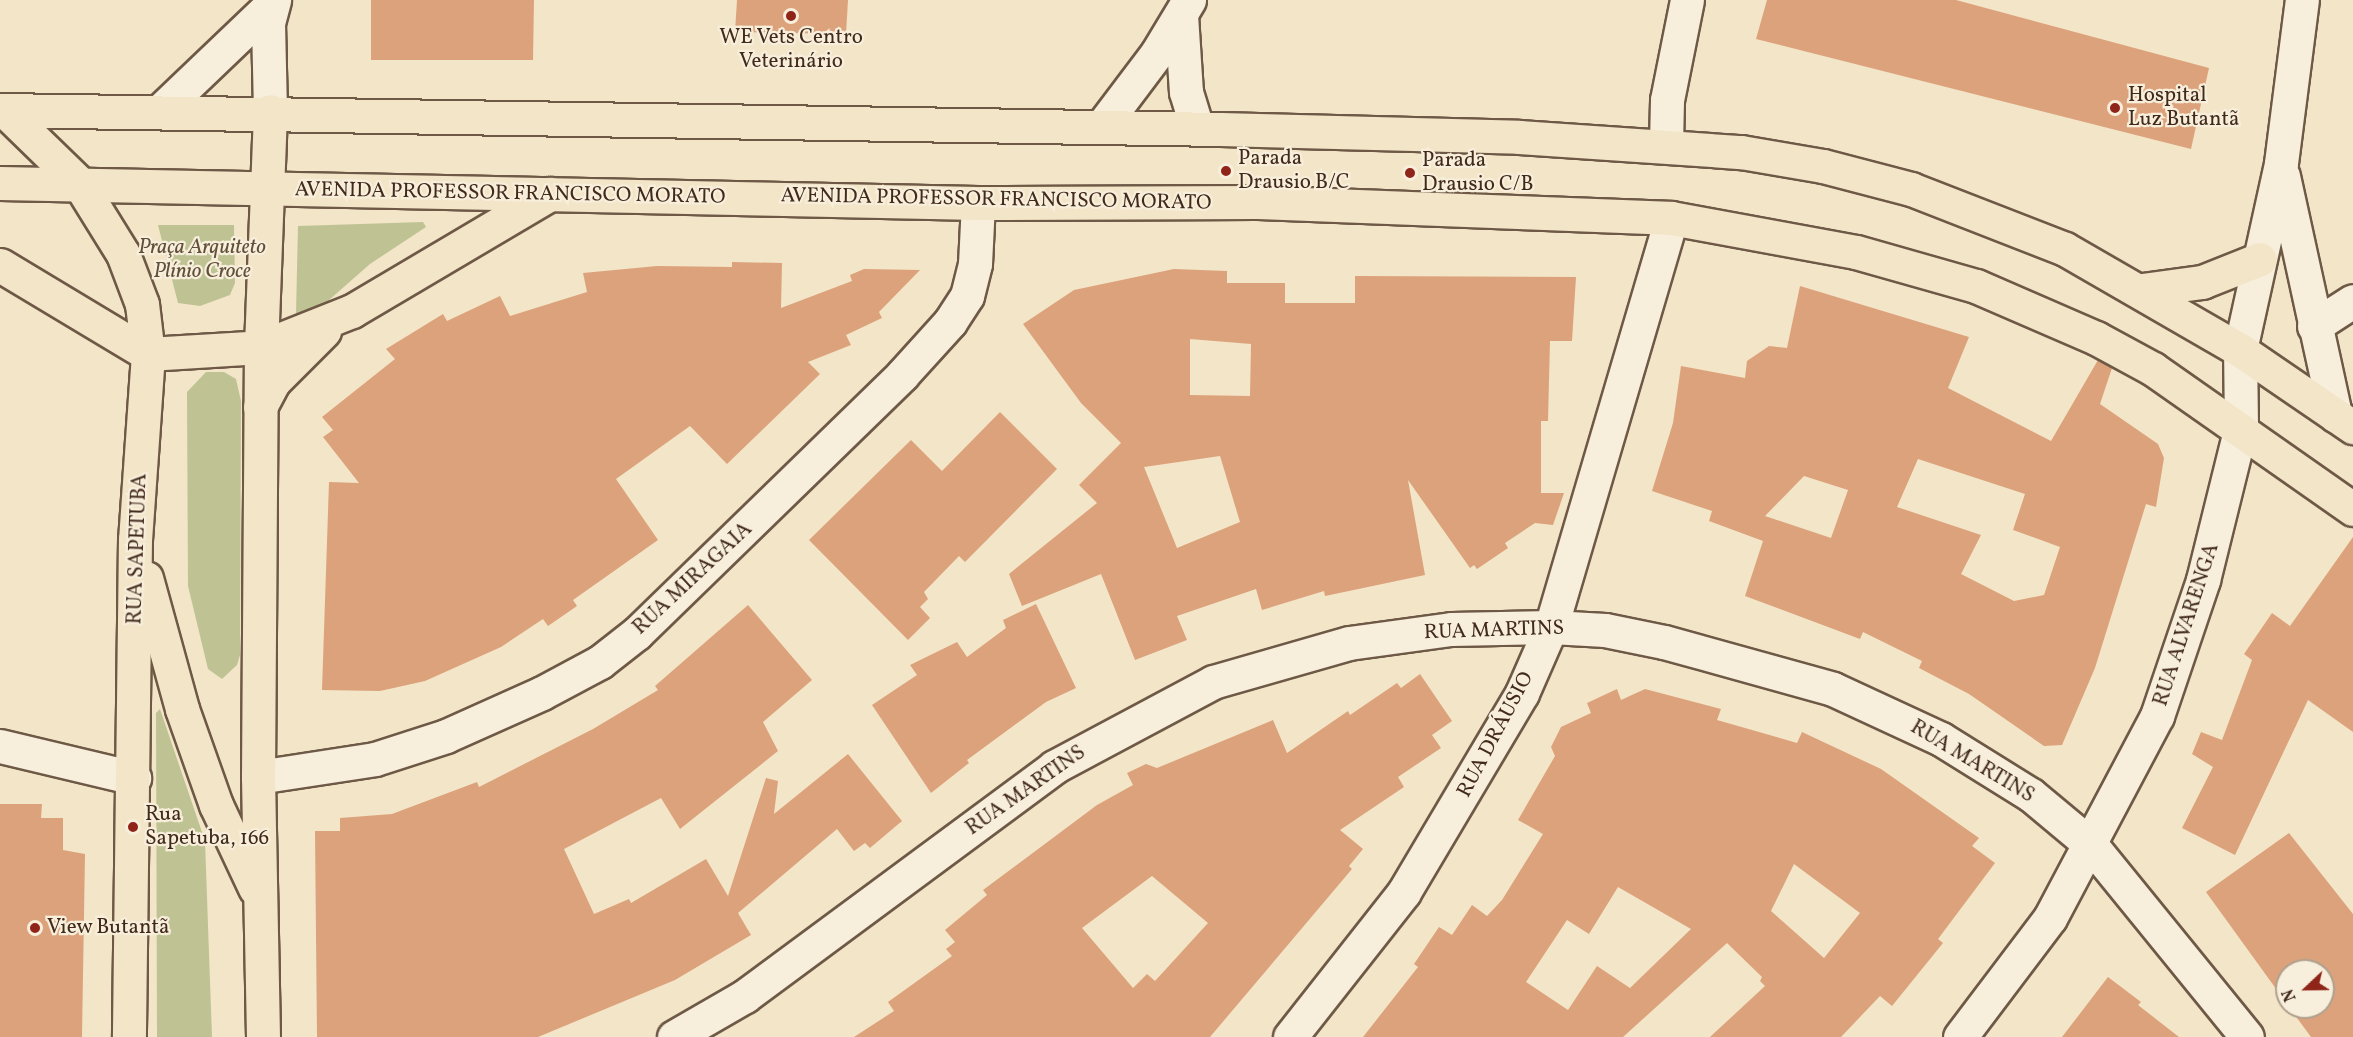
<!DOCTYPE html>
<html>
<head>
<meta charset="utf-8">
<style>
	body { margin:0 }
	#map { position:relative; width:2353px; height:1037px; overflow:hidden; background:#f3e5c8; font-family:Vollkorn,serif }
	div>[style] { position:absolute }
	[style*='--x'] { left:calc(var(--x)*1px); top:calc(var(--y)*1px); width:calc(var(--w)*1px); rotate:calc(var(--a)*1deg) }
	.green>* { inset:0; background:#bfc393 }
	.building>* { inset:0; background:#dca27b }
	.roads { filter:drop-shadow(2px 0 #6e5946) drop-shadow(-2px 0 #6e5946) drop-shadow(0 2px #6e5946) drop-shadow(0 -2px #6e5946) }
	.minor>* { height:33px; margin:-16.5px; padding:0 16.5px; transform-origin:16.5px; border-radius:16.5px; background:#f7eedb }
	.tertiary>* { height:33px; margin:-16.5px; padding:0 16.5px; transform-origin:16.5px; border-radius:16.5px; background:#f7eedb }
	.secondary>* { height:33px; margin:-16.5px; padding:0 16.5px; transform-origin:16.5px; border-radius:16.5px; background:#f7eedb }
	.trunk>* { height:33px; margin:-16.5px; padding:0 16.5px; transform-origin:16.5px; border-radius:16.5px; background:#f3e5c8 }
	.dots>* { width:16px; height:16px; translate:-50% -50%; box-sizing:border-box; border:3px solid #f7eedb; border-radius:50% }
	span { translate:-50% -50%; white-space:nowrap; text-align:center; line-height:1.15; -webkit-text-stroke:4.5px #f7eedb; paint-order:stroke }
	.poi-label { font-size:21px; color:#422a1b }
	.left { translate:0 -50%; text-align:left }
	.street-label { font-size:21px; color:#422a1b }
	.park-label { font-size:21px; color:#615039; font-style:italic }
	.north { position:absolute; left:2275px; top:959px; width:60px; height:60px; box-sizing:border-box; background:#f7eedb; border:2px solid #afa08e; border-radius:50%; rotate:248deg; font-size:16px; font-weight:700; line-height:24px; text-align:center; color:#422a1b }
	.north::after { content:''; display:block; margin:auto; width:21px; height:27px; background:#8f2418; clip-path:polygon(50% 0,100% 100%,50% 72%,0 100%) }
</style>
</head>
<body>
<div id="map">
	<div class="green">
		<i style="clip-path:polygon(423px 222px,426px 227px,370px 264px,312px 315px,296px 313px,298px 226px)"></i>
		<i style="clip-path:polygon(158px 225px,234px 225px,235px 283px,230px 295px,200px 306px,178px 303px)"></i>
		<i style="clip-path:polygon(206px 372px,224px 372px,236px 379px,241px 401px,240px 655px,237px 665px,222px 679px,208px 669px,188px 586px,187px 392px)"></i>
		<i style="clip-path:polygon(160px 709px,205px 841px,212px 1037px,157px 1037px,156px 713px)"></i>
	</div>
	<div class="building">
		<i style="clip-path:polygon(371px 0,534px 0,533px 60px,371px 60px)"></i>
		<i style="clip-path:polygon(737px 0,848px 0,846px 34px,735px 32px)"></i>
		<i style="clip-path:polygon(1767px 0,1956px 0,2209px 68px,2191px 149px,1756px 39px)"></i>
		<i style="clip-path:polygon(732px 262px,782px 263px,781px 308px,852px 281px,850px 275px,864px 269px,920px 270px,879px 312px,882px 318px,846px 335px,851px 345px,808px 362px,820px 374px,727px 464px,690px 426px,616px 479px,658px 540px,573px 600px,577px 606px,548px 626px,543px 619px,501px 647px,425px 681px,380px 691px,322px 690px,329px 482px,359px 483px,323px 437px,333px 430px,322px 417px,395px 359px,386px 349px,443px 314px,447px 321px,500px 296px,510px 316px,587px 292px,583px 273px,657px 266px,732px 267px)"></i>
		<i style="clip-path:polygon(evenodd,1174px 269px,1227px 271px,1227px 283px,1285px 283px,1285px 303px,1355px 303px,1355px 276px,1576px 277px,1572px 341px,1550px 341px,1548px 421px,1541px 421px,1541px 493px,1564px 493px,1553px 525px,1535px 523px,1505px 543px,1508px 548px,1477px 569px,1474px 565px,1470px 568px,1408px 480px,1425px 575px,1325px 596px,1324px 591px,1262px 610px,1256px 589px,1177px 616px,1187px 640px,1135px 660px,1101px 574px,1022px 606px,1009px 574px,1097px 503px,1079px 485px,1121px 443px,1081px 403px,1023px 324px,1074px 290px,1174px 269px,1190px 339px,1251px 344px,1250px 396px,1190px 395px,1190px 339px,1174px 269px,1220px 456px,1240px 522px,1177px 548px,1144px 467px,1220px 456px)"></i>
		<i style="clip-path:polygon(evenodd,1800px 286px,1969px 337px,1948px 388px,2051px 441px,2098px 360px,2112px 368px,2100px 404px,2158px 444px,2164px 458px,2156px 507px,2146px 504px,2095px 668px,2062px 745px,2044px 746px,1969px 694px,1919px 668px,1922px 661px,1863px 632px,1860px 639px,1745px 596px,1763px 541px,1709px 521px,1712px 511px,1652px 491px,1673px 423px,1681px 366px,1745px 378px,1747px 361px,1769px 346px,1787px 348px,1800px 286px,1918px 459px,2025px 494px,2013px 530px,2060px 547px,2044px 595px,2014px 601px,1961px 574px,1981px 535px,1897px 507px,1918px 459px,1800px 286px,1804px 476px,1848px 490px,1831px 538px,1765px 516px,1804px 476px)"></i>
		<i style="clip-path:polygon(1000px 412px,1057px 469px,965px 562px,959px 556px,924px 592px,928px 599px,920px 607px,930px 618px,908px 640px,809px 540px,911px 440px,942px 471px)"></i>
		<i style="clip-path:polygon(2353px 537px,2353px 732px,2308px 700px,2235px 855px,2182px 828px,2213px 767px,2192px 754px,2201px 732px,2222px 740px,2252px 660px,2244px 654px,2272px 613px,2290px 626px)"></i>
		<i style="clip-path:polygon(1036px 604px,1076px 688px,1046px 702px,967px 760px,969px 763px,931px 793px,872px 705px,917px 675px,910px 665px,957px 642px,967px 657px,1006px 628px,1003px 620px)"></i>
		<i style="clip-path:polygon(748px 605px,812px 680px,763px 722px,778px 751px,680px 829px,661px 798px,564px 849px,594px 914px,629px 899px,631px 903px,706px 859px,728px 896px,766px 778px,778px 781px,774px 814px,848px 754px,902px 821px,870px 848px,865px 843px,854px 851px,837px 829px,738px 913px,751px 935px,675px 980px,538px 1037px,317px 1037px,315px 831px,340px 831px,340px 818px,392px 814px,477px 782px,479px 787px,593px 729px,658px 690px,655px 686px)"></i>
		<i style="clip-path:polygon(evenodd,1420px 674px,1452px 721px,1432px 735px,1441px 748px,1398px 777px,1404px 787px,1340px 830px,1363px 849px,1349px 866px,1352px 869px,1210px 1037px,854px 1037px,894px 1011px,888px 1002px,952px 956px,946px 949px,955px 942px,945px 930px,987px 895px,983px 890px,1097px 805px,1133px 785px,1127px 773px,1146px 764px,1157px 768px,1273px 720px,1287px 753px,1348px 711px,1350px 715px,1397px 683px,1401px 688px,1420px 674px,1152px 876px,1208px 923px,1155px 981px,1147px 974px,1133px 988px,1082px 928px,1152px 876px)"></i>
		<i style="clip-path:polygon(evenodd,1617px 689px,1621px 700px,1645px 689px,1721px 709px,1717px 720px,1797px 743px,1802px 732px,1881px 769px,1979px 838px,1972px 846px,1995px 863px,1938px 939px,1943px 943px,1892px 1006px,1880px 996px,1841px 1037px,1710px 1037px,1765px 986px,1760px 981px,1762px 977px,1727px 943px,1623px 1037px,1363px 1037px,1418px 967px,1414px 964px,1439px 927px,1452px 935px,1472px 905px,1487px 916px,1502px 900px,1543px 834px,1518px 820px,1555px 756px,1551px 747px,1561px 727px,1591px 713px,1587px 703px,1617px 689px,1794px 864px,1860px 913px,1824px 958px,1771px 911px,1794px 864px,1617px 689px,1618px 887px,1691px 929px,1630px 988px,1597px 966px,1568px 1010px,1526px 982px,1567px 920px,1589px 934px,1618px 887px)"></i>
		<i style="clip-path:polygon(0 804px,42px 804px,41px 818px,63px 818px,63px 850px,85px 854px,82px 1037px,0 1037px)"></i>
		<i style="clip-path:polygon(2289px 833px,2353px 914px,2353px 1037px,2311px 1037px,2289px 1007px,2323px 1007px,2323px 971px,2287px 971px,2287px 1004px,2206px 892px)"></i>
		<i style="clip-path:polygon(2108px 977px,2141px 1002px,2138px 1005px,2179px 1037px,2062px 1037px)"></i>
	</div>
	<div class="roads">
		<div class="minor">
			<i style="--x:1181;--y:15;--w:77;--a:86.3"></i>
			<i style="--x:1186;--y:92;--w:38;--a:73"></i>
			<i style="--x:1102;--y:126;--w:91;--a:-53"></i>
			<i style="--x:1157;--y:53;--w:62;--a:-58.9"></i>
			<i style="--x:1666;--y:144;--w:44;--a:-88.7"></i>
			<i style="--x:1667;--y:100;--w:102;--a:-78.7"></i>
			<i style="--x:2314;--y:326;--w:46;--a:-32.7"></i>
			<i style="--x:0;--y:746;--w:138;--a:13.4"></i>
			<i style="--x:258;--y:777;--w:118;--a:-8.7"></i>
			<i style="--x:375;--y:759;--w:75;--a:-17.9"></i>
			<i style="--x:446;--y:736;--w:105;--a:-24.1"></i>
			<i style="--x:542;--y:693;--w:66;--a:-28.1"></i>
			<i style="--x:600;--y:662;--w:47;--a:-38.1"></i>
			<i style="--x:637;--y:633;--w:370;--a:-44.2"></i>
			<i style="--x:902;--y:375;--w:72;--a:-47.8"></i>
			<i style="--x:950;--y:322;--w:31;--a:-57"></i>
			<i style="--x:967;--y:296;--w:33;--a:-76"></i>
			<i style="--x:975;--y:264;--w:61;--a:-87.2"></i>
			<i style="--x:674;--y:1037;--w:82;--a:-30"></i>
			<i style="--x:745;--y:996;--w:385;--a:-36.5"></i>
			<i style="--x:1054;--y:767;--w:180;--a:-28.1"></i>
			<i style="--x:1213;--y:682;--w:141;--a:-16"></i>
			<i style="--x:1349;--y:643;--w:103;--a:-7.8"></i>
			<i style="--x:1451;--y:629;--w:100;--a:-1.1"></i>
			<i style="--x:1551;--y:627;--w:54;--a:3.2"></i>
			<i style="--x:1605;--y:630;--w:60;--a:11.5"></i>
			<i style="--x:1664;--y:642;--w:175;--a:15.5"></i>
			<i style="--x:1833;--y:689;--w:119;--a:24.8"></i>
			<i style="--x:1941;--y:739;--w:106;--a:31.9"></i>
			<i style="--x:2031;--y:795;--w:78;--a:39.8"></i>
			<i style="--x:2091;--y:845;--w:247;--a:50.9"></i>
			<i style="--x:1290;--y:1037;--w:184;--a:-51.8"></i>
			<i style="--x:1404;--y:892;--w:231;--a:-59.3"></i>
			<i style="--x:1522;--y:693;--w:72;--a:-66.3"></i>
			<i style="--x:1551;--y:627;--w:426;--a:-73.6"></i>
		</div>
		<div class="tertiary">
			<i style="--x:1960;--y:1037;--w:149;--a:-52.9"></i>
			<i style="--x:2050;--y:918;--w:229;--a:-62.1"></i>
			<i style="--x:2157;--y:716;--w:144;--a:-71.3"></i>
			<i style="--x:2203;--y:580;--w:158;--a:-76.1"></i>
		</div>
		<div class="secondary">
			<i style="--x:160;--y:111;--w:155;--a:-43.7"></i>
			<i style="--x:270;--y:111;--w:88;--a:-91.3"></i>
			<i style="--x:268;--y:23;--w:24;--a:-75"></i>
			<i style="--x:2283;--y:176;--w:245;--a:77.7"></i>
			<i style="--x:2241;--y:427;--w:77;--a:-90.7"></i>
			<i style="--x:2240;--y:350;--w:191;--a:-77.6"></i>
			<i style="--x:2281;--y:163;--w:164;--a:-82.7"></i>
		</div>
		<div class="trunk">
			<i style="--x:0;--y:110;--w:1220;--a:0.89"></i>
			<i style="--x:1220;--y:129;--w:299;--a:1.5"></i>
			<i style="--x:1519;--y:137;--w:223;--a:3.9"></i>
			<i style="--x:1741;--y:152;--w:83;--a:9.7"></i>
			<i style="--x:1823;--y:166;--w:91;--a:14.6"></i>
			<i style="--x:1911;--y:189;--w:165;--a:21.3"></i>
			<i style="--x:2065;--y:249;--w:202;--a:30"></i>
			<i style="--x:2240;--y:350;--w:137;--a:34.3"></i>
			<i style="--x:4;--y:110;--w:105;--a:44.2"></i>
			<i style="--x:79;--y:183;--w:84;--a:58.2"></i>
			<i style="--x:123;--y:254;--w:53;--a:69.2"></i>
			<i style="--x:142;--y:304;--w:50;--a:83.2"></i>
			<i style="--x:148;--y:354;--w:185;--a:94"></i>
			<i style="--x:135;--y:539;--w:498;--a:90.7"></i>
			<i style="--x:0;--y:183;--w:978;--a:1.17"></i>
			<i style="--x:978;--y:203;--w:277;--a:-0.2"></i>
			<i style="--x:1255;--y:202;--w:416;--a:2.2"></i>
			<i style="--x:1671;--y:218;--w:188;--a:10.4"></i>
			<i style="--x:1856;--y:252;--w:125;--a:15.8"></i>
			<i style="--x:1976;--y:286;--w:131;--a:23.4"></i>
			<i style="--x:2096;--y:338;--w:65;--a:28.5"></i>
			<i style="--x:2153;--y:369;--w:244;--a:35"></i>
			<i style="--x:0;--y:265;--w:173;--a:31"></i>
			<i style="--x:148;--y:354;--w:113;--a:-3.5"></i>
			<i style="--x:261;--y:347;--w:98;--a:-21.6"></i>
			<i style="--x:352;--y:311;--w:230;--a:-30.6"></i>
			<i style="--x:2142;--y:290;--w:61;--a:-7.6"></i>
			<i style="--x:2202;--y:282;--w:62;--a:-21.6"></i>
			<i style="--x:260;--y:407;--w:30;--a:-62"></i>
			<i style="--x:274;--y:381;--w:71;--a:-45"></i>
			<i style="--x:146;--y:578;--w:136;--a:74.6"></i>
			<i style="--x:182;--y:709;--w:102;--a:70.5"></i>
			<i style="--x:216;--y:805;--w:92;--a:64.8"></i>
			<i style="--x:263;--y:1037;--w:260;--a:-91.1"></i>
			<i style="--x:258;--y:777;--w:430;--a:-89.6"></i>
			<i style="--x:261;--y:347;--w:236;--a:-87.8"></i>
		</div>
	</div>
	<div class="dots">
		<i style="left:791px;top:16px;background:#8f2418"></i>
		<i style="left:2115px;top:108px;background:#8f2418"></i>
		<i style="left:1226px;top:171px;background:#8f2418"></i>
		<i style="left:1410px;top:173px;background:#8f2418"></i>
		<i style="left:133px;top:827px;background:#8f2418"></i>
		<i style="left:35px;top:928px;background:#8f2418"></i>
	</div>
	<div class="poi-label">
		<span style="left:791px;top:50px">WE Vets Centro<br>Veterinário</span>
		<span class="left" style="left:2128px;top:108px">Hospital<br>Luz Butantã</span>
		<span class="left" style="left:1238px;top:171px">Parada<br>Drausio B/C</span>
		<span class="left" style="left:1422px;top:173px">Parada<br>Drausio C/B</span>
		<span class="left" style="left:145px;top:827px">Rua<br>Sapetuba, 166</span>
		<span class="left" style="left:47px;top:928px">View Butantã</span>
	</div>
	<div class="street-label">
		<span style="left:510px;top:194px;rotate:1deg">AVENIDA PROFESSOR FRANCISCO MORATO</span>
		<span style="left:996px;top:200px;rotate:1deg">AVENIDA PROFESSOR FRANCISCO MORATO</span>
		<span style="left:138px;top:549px;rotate:-88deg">RUA SAPETUBA</span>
		<span style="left:693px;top:579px;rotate:-43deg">RUA MIRAGAIA</span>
		<span style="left:2187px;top:625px;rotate:-72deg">RUA ALVARENGA</span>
		<span style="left:1494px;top:631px;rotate:-2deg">RUA MARTINS</span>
		<span style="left:1496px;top:735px;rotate:-62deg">RUA DRÁUSIO</span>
		<span style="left:1972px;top:762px;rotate:31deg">RUA MARTINS</span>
		<span style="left:1026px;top:791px;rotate:-35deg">RUA MARTINS</span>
	</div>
	<div class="park-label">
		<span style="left:202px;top:260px">Praça Arquiteto<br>Plínio Croce</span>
	</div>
	<div class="north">N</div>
</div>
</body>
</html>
